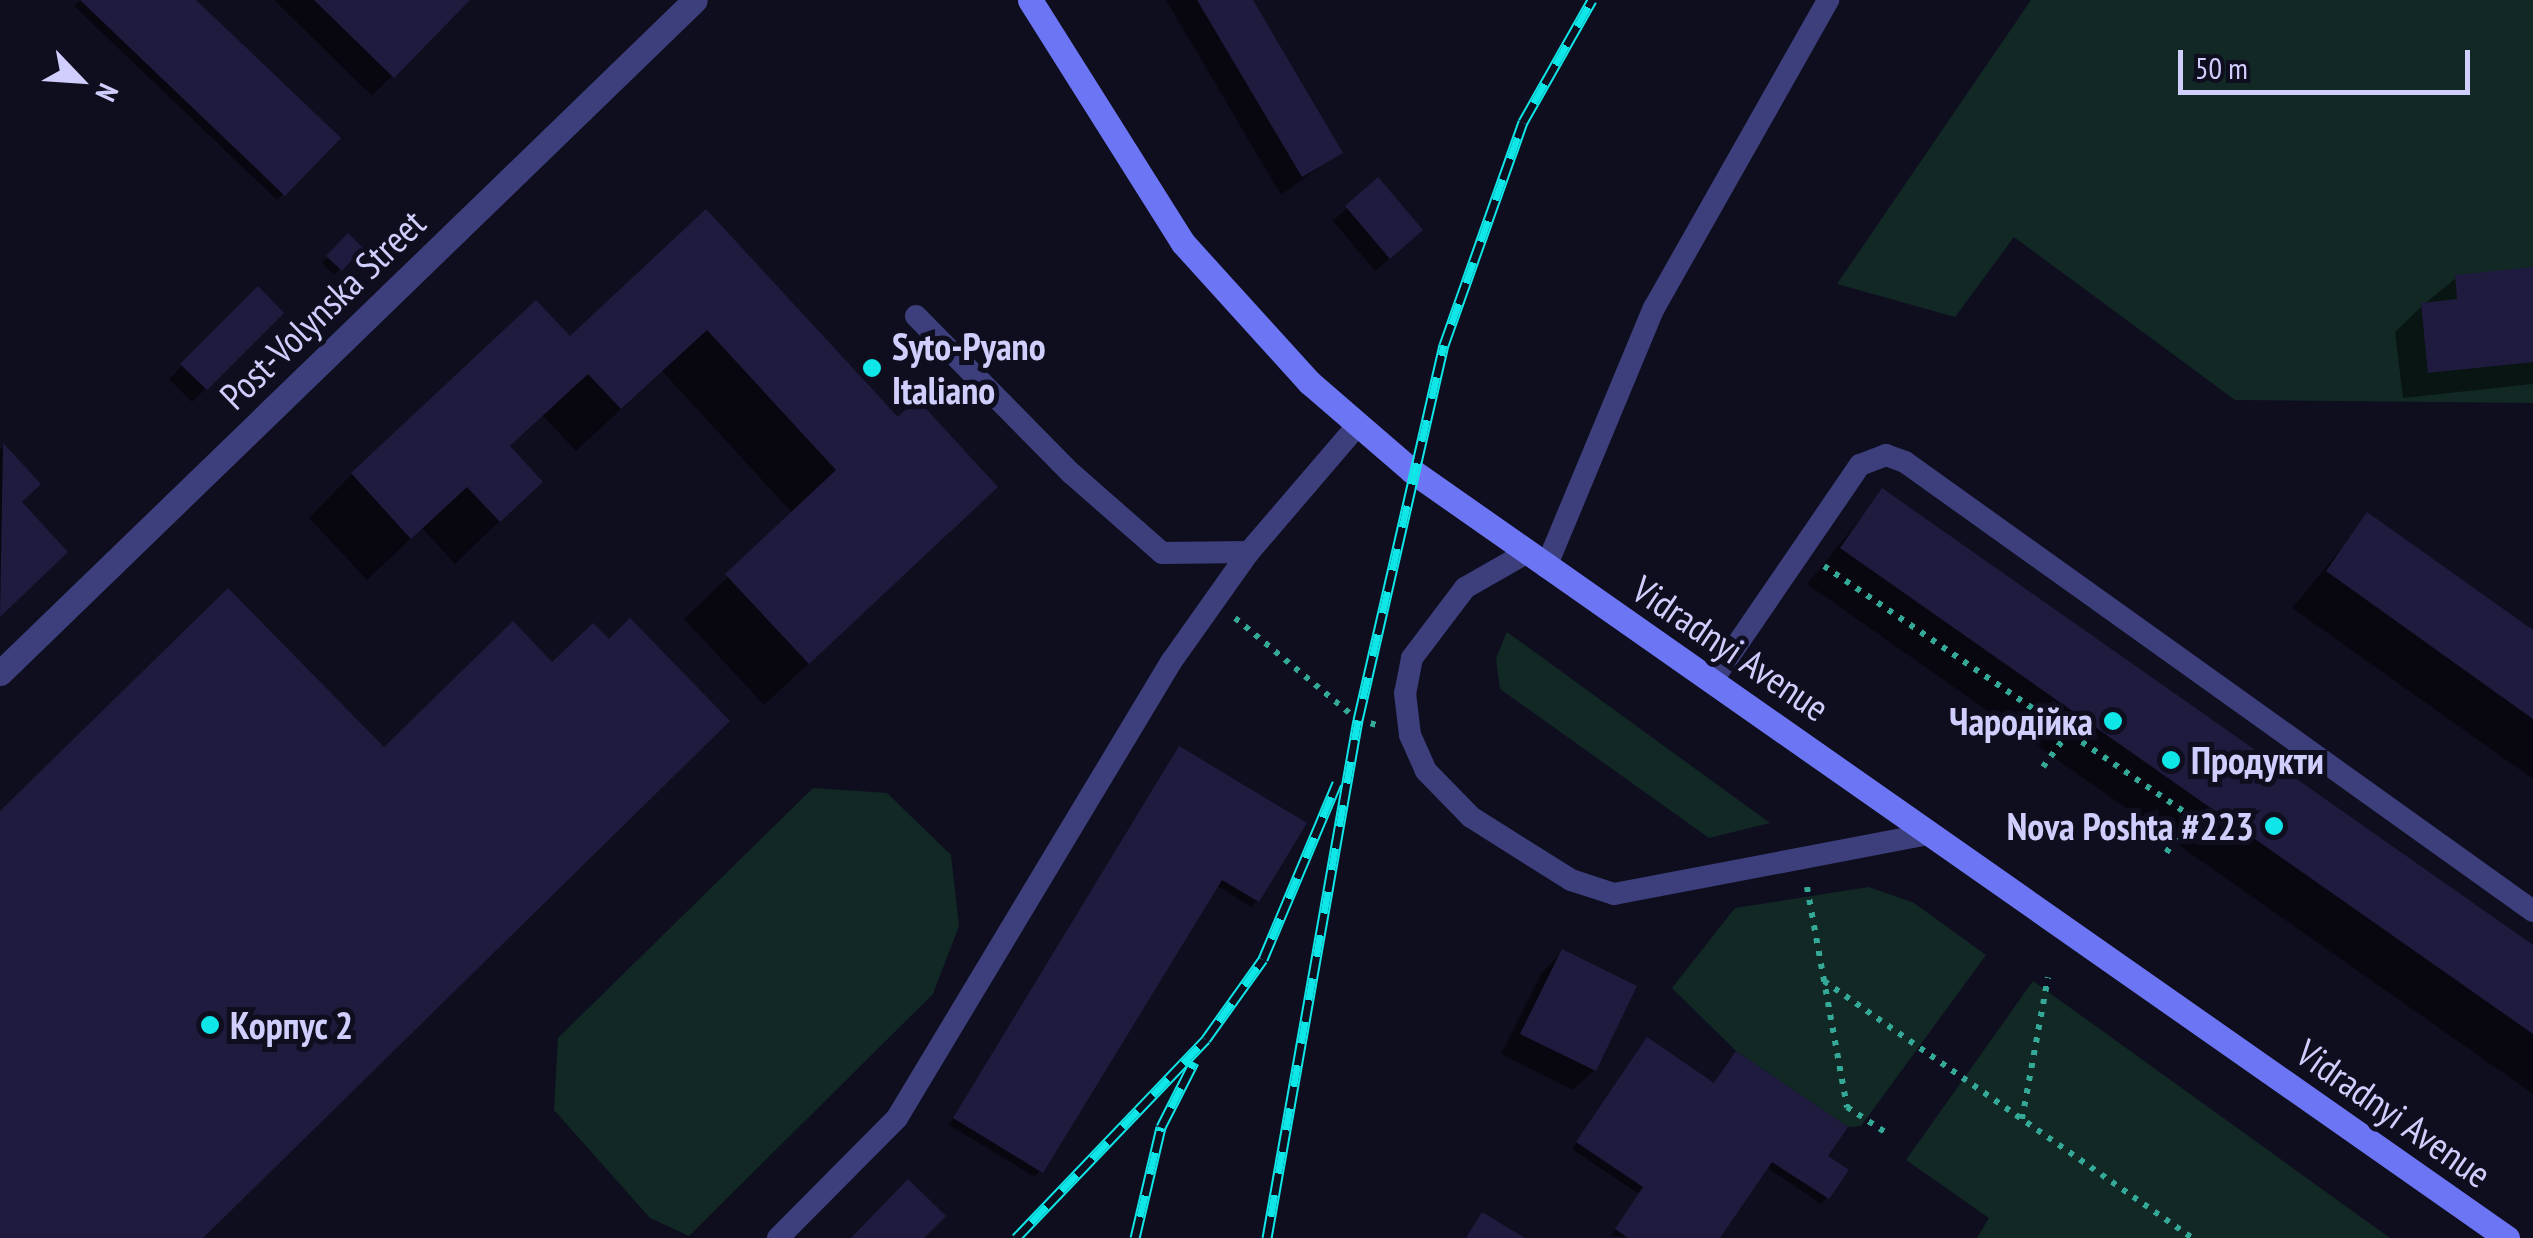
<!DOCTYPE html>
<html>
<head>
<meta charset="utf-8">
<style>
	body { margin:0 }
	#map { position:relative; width:2533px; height:1238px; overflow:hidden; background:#0f0e1f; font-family:"PT Sans Narrow",sans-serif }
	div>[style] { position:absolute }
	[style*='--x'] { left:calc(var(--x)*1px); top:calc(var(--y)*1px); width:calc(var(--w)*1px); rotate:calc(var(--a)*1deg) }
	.green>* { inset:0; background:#112825 }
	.shadow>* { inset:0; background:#0007 }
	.building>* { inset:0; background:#1f1b3e }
	.path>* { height:6px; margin-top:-3px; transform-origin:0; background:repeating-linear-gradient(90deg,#35a997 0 5px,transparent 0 13px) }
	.service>* { height:22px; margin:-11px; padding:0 11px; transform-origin:11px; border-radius:11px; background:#3c3f7b }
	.minor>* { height:25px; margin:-12.5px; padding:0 12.5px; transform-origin:12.5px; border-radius:12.5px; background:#3c3f7b }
	.secondary>* { height:25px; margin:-12.5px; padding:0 12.5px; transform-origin:12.5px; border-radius:12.5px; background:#6c76f5 }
	.rail>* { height:11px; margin-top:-5.5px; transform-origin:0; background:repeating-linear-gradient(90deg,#0f0e1f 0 22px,#0fe6e7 0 44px); box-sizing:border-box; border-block:2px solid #0fe6e7 }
	.dots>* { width:28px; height:28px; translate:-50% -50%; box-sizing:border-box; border:5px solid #0f0e1f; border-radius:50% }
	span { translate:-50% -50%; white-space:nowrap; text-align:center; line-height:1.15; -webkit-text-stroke:10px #0f0e1f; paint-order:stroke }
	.street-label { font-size:38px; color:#cfcefc }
	.poi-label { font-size:38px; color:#cfcefc; font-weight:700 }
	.left { translate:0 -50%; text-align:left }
	.right { translate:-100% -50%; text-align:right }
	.north { position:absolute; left:30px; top:30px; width:100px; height:100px; -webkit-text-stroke:8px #0f0e1f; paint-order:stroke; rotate:115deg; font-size:28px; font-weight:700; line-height:40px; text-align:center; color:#cfcefc }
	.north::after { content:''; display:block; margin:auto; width:35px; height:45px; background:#cfcefc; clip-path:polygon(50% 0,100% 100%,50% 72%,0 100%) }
	.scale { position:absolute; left:2178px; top:50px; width:292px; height:45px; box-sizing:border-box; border:5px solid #cfcefc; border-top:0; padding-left:12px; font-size:30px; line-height:35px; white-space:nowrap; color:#cfcefc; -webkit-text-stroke:8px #0f0e1f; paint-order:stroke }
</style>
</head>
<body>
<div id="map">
	<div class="green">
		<i style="clip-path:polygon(2031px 0,2533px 0,2533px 403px,2235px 400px,2014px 237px,1955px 317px,1837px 284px)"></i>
		<i style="clip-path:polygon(1507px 632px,1770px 823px,1709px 838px,1500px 689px,1496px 658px)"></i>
		<i style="clip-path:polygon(813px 788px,887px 793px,951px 855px,959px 926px,933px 994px,689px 1236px,650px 1218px,554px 1110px,558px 1038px)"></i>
		<i style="clip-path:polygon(1869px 887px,1914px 903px,1986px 955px,1861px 1126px,1848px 1127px,1736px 1051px,1672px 988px,1735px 908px)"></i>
		<i style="clip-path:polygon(2033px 981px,2390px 1238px,1977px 1238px,1989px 1218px,1906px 1160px)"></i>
	</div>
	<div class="shadow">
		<i style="clip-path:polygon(80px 0,192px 0,337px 138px,277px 200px,74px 6px)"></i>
		<i style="clip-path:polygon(274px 0,466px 0,372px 96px)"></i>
		<i style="clip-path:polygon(1166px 0,1250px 0,1340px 152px,1281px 195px)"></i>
		<i style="clip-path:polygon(1378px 180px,1407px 243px,1375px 271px,1333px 221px)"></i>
		<i style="clip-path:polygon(706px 213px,952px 530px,764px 705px,684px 619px,793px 514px,662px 371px,576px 451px,543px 416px,508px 448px,540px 482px,455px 564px,422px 528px,367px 580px,309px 518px,352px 474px,570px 340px)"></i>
		<i style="clip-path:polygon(348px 237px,360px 248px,334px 275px,322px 263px)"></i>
		<i style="clip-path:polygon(2533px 269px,2533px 384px,2403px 398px,2395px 332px,2422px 306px,2456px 278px)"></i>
		<i style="clip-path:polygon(258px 290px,281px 313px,192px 402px,169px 379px)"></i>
		<i style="clip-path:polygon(3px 447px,45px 572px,0 614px,0 450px)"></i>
		<i style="clip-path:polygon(1883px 491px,2533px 948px,2533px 1094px,1807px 584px)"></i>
		<i style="clip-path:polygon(2368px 516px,2533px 633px,2533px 779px,2292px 608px)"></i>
		<i style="clip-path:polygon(1174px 755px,1257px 901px,1251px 907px,1216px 885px,1035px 1177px,949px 1125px)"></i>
		<i style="clip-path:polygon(1562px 952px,1594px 1070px,1573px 1090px,1501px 1054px,1542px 972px)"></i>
		<i style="clip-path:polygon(1641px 1047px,1845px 1171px,1827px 1198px,1821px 1204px,1766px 1167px,1717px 1238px,1611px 1236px,1639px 1194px,1572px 1149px)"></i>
	</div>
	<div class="building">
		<i style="clip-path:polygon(80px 0,196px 0,341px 138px,285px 196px)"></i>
		<i style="clip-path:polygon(314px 0,470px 0,394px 78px)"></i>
		<i style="clip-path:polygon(1197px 0,1253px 0,1343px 153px,1302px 177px)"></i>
		<i style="clip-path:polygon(1378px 177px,1423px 230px,1390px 259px,1345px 206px)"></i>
		<i style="clip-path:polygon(706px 209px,898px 417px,917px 399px,998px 487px,809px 664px,725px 574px,836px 470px,707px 330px,621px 409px,588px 374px,510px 446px,543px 482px,500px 522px,467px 487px,411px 539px,351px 473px,536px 300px,570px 336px)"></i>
		<i style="clip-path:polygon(348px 233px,363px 248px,342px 271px,326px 256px)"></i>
		<i style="clip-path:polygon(2533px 267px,2533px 362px,2428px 373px,2421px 303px,2457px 299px,2455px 275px)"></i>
		<i style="clip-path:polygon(258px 286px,284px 313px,207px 390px,180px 364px)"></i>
		<i style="clip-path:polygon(3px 443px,41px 484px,22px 502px,68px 552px,0 617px)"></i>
		<i style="clip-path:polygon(1882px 488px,2533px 945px,2533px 1034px,1840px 548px)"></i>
		<i style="clip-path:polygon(2367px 512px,2533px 630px,2533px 719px,2326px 571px)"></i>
		<i style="clip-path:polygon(228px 588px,384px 747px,513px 621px,552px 662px,593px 623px,609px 639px,630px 618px,730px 721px,203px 1238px,0 1238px,0 811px)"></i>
		<i style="clip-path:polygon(1179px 746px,1307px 823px,1259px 902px,1222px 880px,1043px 1173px,953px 1118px)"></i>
		<i style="clip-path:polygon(1562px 949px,1637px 986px,1596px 1071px,1520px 1034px)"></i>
		<i style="clip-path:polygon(1647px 1037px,1714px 1083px,1736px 1051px,1848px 1127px,1828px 1156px,1849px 1170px,1829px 1199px,1772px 1162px,1720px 1238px,1628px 1238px,1615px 1229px,1643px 1187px,1576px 1142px)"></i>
		<i style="clip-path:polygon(908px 1179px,946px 1216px,924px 1238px,851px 1238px)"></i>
		<i style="clip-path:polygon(1482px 1212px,1525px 1238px,1466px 1238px)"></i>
	</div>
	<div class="path">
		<i style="--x:1824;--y:566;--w:444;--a:34.3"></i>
		<i style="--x:2191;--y:816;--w:45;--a:124"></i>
		<i style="--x:1235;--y:618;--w:160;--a:39.7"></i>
		<i style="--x:1358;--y:720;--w:23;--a:15"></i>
		<i style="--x:2043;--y:767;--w:42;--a:-53.7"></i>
		<i style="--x:1807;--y:887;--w:224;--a:79.7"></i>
		<i style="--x:1847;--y:1107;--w:45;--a:33.3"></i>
		<i style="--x:1824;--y:981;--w:449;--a:34.9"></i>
		<i style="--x:2022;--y:1119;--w:144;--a:-79.6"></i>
	</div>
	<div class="service">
		<i style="--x:916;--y:316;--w:221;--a:45.4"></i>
		<i style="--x:1071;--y:473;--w:121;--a:41.3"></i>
		<i style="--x:1162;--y:553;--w:87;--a:-0.7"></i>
		<i style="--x:1526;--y:553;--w:70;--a:150.2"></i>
		<i style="--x:1465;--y:588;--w:88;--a:127.1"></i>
		<i style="--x:1412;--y:658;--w:36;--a:101"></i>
		<i style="--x:1405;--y:693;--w:42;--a:83.2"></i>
		<i style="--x:1410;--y:735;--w:39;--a:66"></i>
		<i style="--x:1426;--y:771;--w:64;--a:45.6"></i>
		<i style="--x:1471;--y:817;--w:118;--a:32.2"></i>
		<i style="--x:1571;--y:880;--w:45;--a:18"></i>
		<i style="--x:1614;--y:894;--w:320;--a:-10.8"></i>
		<i style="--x:1546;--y:567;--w:281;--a:-67.4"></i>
		<i style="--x:1654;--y:308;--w:354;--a:-60.5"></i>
		<i style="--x:1712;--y:681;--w:262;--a:-55.6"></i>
		<i style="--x:1860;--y:465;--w:28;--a:-21"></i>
		<i style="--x:1886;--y:455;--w:20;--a:20"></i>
		<i style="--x:1905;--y:462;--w:772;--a:35.56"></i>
		<i style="--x:778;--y:1238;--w:169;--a:-45.2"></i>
		<i style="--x:897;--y:1118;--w:532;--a:-59"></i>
		<i style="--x:1171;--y:662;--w:135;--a:-54.7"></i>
		<i style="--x:1249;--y:552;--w:167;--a:-49.4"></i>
	</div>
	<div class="minor">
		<i style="--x:0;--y:673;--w:967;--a:-44.08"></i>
	</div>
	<div class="secondary">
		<i style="--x:1030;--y:0;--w:287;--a:57.8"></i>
		<i style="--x:1183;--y:243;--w:188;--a:47.8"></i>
		<i style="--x:1309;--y:382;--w:136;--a:40.8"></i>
		<i style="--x:1412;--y:471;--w:1337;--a:35.01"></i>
	</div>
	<div class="rail">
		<i style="--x:1016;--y:1238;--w:275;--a:-46.3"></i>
		<i style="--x:1206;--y:1039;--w:98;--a:-54.5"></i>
		<i style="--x:1263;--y:959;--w:191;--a:-67.2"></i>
		<i style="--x:1135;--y:1238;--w:114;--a:-76.8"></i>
		<i style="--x:1161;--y:1127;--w:73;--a:-63.1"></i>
		<i style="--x:1267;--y:1238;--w:526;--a:-80.04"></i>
		<i style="--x:1358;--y:720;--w:385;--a:-77.1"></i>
		<i style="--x:1444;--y:345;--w:237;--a:-70.5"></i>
		<i style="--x:1523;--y:122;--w:140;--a:-60.5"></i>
	</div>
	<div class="dots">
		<i style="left:872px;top:368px;background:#0fe6e7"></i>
		<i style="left:2113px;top:721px;background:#0fe6e7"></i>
		<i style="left:2171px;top:760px;background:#0fe6e7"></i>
		<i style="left:2274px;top:826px;background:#0fe6e7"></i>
		<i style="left:210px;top:1025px;background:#0fe6e7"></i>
	</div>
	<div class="street-label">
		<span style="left:322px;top:309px;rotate:-44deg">Post-Volynska Street</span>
		<span style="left:1731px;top:648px;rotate:34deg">Vidradnyi Avenue</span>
		<span style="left:2394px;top:1113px;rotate:35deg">Vidradnyi Avenue</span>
	</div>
	<div class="poi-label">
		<span class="left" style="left:892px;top:368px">Syto-Pyano<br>Italiano</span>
		<span class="right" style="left:2093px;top:721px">Чародійка</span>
		<span class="left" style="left:2191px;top:760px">Продукти</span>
		<span class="right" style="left:2254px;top:826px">Nova Poshta #223</span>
		<span class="left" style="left:230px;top:1025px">Корпус 2</span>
	</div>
	<div class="north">N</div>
	<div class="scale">50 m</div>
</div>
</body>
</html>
